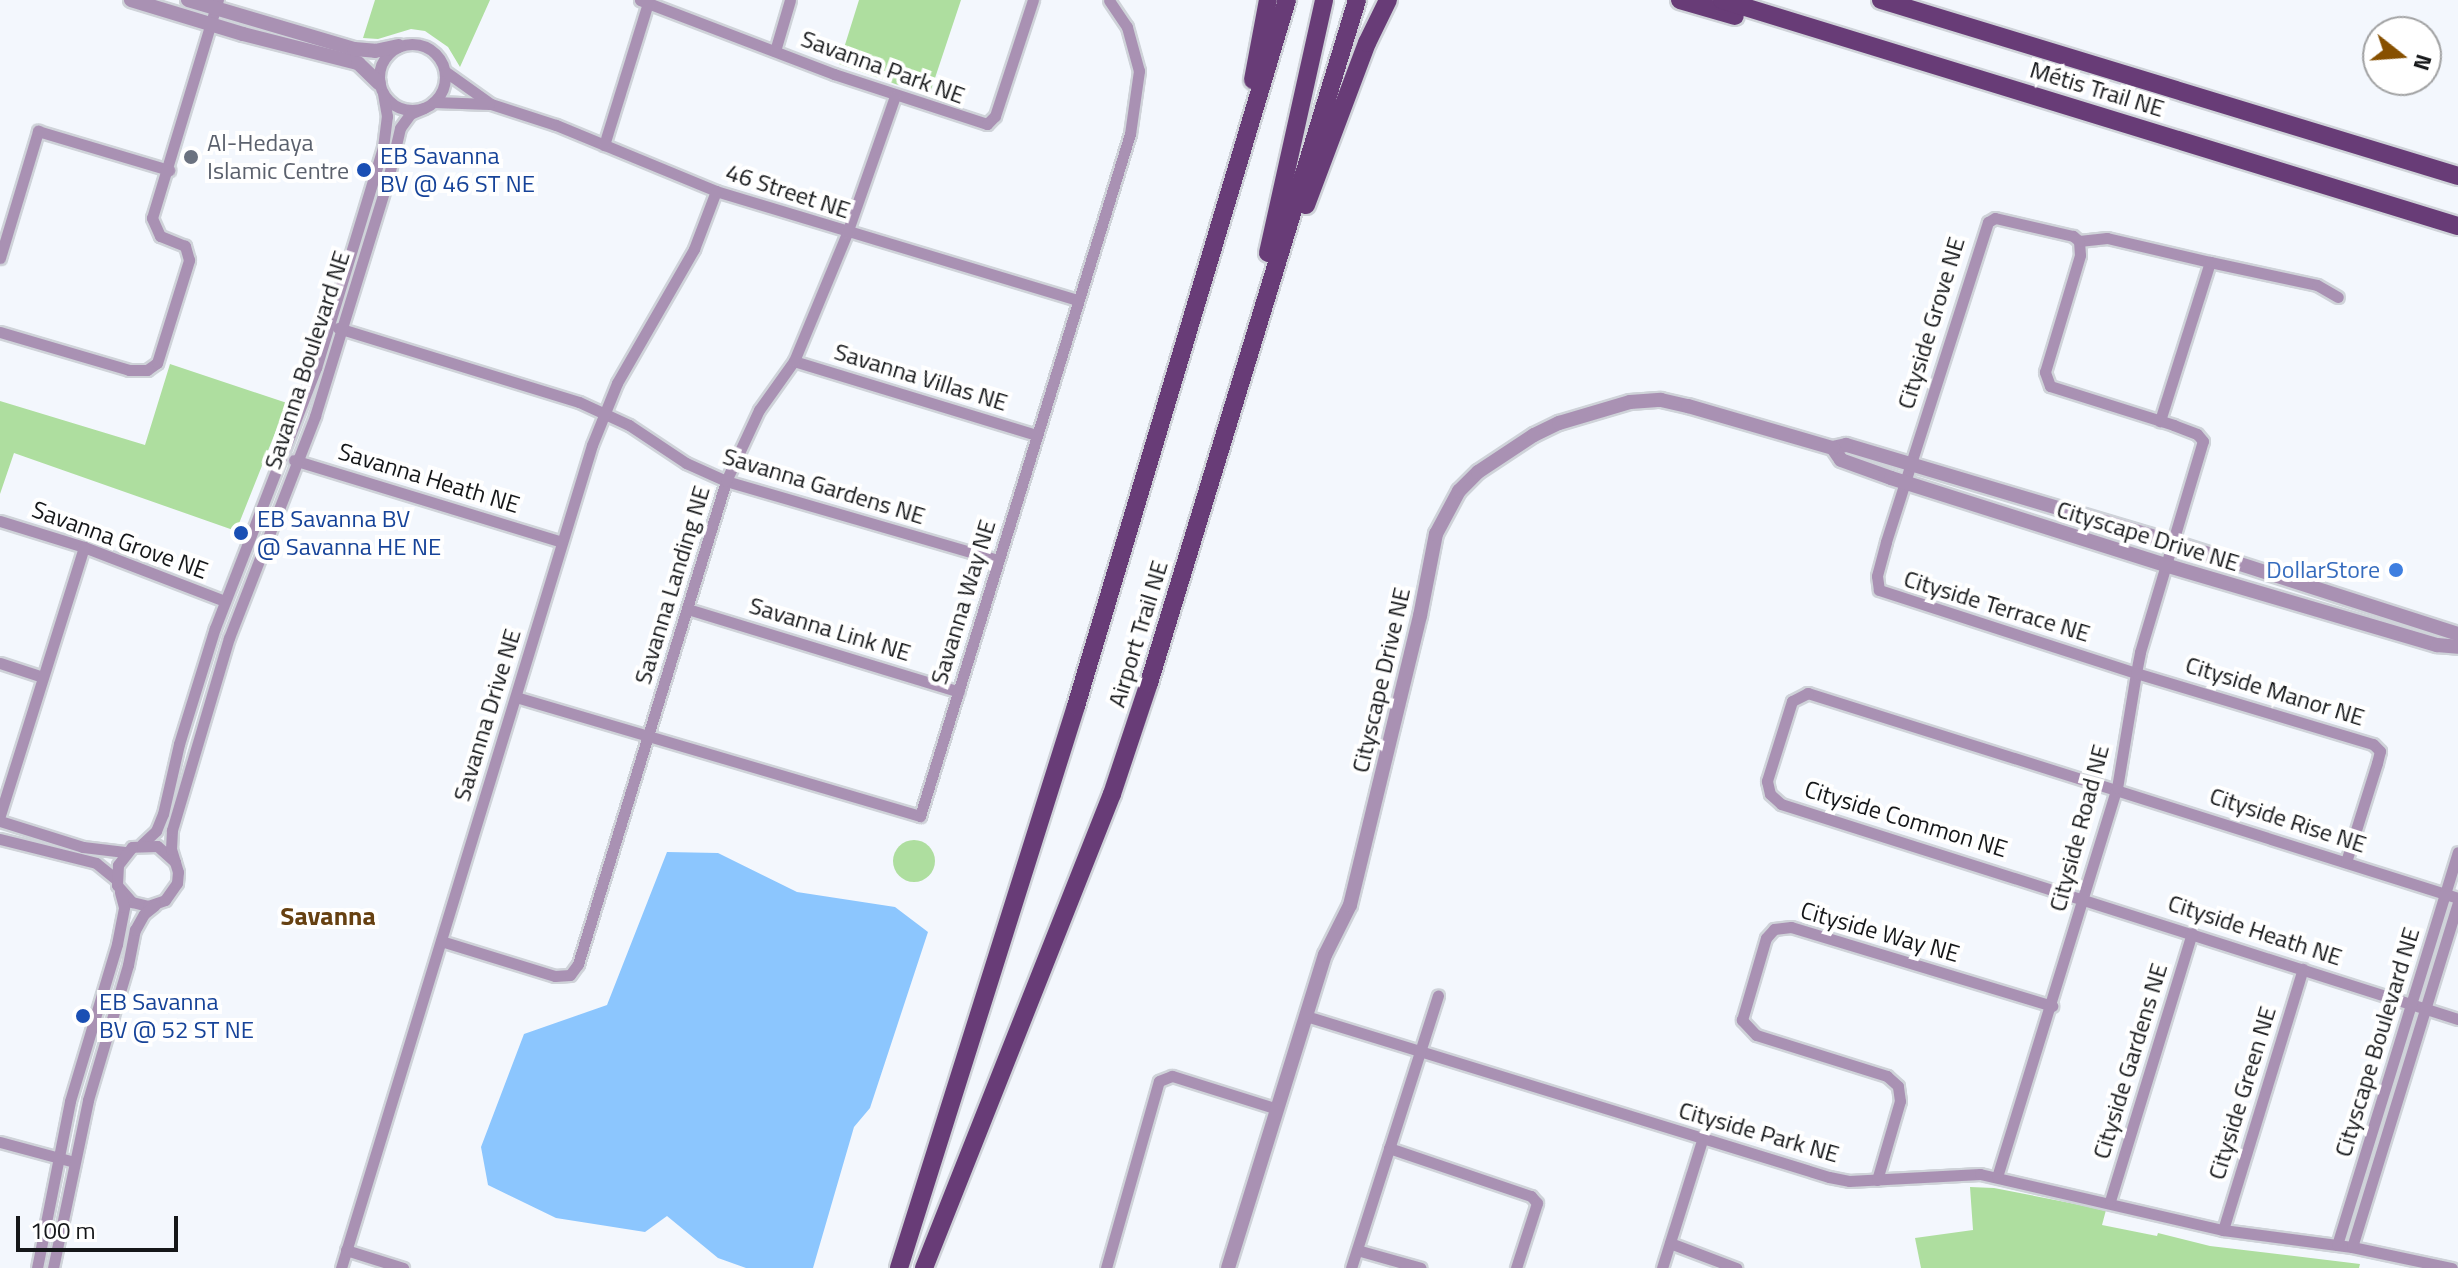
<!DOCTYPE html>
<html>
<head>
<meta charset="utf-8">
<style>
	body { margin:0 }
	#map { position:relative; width:2458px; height:1268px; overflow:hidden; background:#f3f7fd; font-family:"Titillium Web",sans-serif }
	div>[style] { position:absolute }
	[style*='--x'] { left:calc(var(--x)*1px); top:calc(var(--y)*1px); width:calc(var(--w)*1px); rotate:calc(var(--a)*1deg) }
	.green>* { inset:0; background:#aede9f }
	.round { border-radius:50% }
	.water>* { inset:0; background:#8cc6fe }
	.roads { filter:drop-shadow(2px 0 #cfd3d9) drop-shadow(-2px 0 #cfd3d9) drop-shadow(0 2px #cfd3d9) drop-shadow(0 -2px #cfd3d9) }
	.minor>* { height:11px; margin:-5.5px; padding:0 5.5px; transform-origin:5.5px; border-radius:5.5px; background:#a991b3 }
	.minor>.ring { margin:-5.5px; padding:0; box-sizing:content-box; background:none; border:11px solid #a991b3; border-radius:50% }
	.tertiary>* { height:14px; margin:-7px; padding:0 7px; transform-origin:7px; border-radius:7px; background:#a991b3 }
	.primary>* { height:18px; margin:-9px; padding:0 9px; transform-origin:9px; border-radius:9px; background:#683c77 }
	.dots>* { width:22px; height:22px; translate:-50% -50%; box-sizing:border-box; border:4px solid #fff; border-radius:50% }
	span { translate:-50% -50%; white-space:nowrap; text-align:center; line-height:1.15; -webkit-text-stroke:8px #fff; paint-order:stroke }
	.street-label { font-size:24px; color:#151719 }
	.worship-label { font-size:24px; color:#5b616d }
	.left { translate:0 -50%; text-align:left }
	.transit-label { font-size:24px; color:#164399 }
	.shop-label { font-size:24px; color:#366cbe }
	.right { translate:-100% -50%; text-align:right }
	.neighbourhood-label { font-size:26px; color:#664011; font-weight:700 }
	.north { position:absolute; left:2362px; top:16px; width:80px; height:80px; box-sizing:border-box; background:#fff; border:2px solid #a1a2a3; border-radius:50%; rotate:107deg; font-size:22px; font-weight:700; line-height:32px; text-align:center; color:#151719 }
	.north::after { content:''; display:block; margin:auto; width:28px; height:36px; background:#875000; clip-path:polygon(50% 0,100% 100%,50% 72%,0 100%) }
	.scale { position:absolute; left:16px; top:1216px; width:162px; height:36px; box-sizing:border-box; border:4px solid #151719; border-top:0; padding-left:10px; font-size:24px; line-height:28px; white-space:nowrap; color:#151719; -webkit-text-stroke:6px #fff; paint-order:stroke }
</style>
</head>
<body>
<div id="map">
	<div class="green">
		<i style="clip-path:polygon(375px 0,490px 0,460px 67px,448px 47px,425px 31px,411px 29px,378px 39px,363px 38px)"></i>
		<i style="clip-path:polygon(859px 0,961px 0,929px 96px,839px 64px)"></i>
		<i style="clip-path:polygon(170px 364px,287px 403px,236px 531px,14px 453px,0 494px,0 401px,145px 445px)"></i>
		<i class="round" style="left:893px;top:840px;width:42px;height:42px"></i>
		<i style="clip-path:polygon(1970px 1187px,1994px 1188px,2106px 1210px,2102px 1225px,2157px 1236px,2158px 1233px,2210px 1246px,2360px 1264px,2359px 1268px,1921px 1268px,1915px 1238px,1973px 1230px)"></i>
	</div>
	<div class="water">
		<i style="clip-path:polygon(667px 852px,718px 853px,797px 892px,895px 907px,928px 932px,870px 1108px,854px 1127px,813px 1268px,746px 1268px,718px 1258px,667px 1216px,645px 1232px,556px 1218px,488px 1185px,481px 1147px,524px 1034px,607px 1005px)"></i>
	</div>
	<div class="roads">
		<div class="minor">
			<i style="--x:640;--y:0;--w:208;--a:20.9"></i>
			<i style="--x:834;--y:74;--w:161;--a:18.1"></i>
			<i style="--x:987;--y:124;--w:11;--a:-45"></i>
			<i style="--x:995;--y:116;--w:122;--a:-71.9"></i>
			<i class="ring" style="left:379px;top:44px;width:55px;height:55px"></i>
			<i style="--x:775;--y:51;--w:53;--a:-73.6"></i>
			<i style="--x:446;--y:72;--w:55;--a:35.4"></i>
			<i style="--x:491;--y:104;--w:68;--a:17.9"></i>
			<i style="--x:556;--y:125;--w:173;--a:22.4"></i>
			<i style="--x:716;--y:191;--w:378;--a:16.8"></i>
			<i style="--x:434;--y:102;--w:55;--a:2.1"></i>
			<i style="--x:604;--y:145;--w:152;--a:-72.8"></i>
			<i style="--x:2079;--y:241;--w:28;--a:-6"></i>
			<i style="--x:2107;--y:238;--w:106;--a:13.1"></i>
			<i style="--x:2210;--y:262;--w:167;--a:107.5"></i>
			<i style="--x:0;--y:258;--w:133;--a:-73.3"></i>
			<i style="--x:38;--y:131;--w:137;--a:16.6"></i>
			<i style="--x:2210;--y:262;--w:109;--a:12.1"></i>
			<i style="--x:2317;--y:285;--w:24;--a:30"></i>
			<i style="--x:338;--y:328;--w:252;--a:17.1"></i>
			<i style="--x:579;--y:402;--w:55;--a:24.7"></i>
			<i style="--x:629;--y:425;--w:69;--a:33.7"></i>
			<i style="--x:686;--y:463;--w:44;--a:24.2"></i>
			<i style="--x:726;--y:481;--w:283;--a:16.2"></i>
			<i style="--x:0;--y:332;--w:134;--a:16.4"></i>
			<i style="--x:129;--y:370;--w:18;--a:0"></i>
			<i style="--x:147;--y:370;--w:12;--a:-35"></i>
			<i style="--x:157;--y:363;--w:108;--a:-72.7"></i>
			<i style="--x:189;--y:260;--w:15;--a:-106"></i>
			<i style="--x:185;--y:246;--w:27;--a:-158"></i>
			<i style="--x:160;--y:236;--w:20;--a:-114"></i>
			<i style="--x:152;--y:218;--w:228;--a:-73.2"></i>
			<i style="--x:794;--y:361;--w:253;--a:17"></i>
			<i style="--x:294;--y:460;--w:280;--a:17"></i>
			<i style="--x:0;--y:521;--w:88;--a:17.2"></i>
			<i style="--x:84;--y:547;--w:151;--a:21"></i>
			<i style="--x:688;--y:609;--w:283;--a:17"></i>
			<i style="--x:0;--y:663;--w:45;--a:18"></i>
			<i style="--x:516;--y:697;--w:421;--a:16.4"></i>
			<i style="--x:920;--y:816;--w:714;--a:-72.89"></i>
			<i style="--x:1130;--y:134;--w:64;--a:-81.9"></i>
			<i style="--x:1139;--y:71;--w:46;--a:-105.3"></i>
			<i style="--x:1127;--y:27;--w:32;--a:-124"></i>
			<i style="--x:0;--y:815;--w:281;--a:-72.6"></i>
			<i style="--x:0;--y:821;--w:87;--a:17.4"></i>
			<i style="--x:83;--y:847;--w:42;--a:6.8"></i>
			<i style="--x:0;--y:839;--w:99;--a:14"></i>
			<i style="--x:96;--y:863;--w:26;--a:39"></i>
			<i style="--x:142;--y:844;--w:19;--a:-43"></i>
			<i style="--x:156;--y:831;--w:18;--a:-68"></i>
			<i style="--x:163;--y:814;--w:72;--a:-77.1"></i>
			<i style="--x:179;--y:744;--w:121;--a:-72.8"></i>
			<i style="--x:215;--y:628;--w:279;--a:-68.8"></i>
			<i style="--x:316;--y:368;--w:230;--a:-73.1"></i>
			<i style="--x:383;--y:148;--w:32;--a:-83"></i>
			<i style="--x:387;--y:116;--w:22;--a:-100"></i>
			<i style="--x:175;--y:862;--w:24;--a:-138"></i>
			<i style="--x:157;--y:846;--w:25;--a:178"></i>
			<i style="--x:132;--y:847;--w:23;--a:128"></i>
			<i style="--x:118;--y:865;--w:20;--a:93"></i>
			<i style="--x:117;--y:885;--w:23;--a:49"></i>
			<i style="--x:132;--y:902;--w:16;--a:14"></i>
			<i style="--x:148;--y:906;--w:18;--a:-19"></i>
			<i style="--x:165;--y:900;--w:21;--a:-55"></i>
			<i style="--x:177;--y:883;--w:11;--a:-85"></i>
			<i style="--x:178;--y:872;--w:10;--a:-107"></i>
			<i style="--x:175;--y:862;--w:14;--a:-107"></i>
			<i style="--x:171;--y:849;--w:19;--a:-87"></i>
			<i style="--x:172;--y:830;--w:200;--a:-73.5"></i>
			<i style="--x:229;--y:638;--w:238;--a:-68.8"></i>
			<i style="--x:315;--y:416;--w:252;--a:-72.9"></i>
			<i style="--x:389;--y:175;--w:48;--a:-76.8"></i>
			<i style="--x:400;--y:128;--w:17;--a:-54"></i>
			<i style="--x:410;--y:114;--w:15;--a:-23"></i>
			<i style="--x:2458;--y:898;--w:682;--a:-162.5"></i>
			<i style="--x:1808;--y:693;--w:18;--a:153"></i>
			<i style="--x:1792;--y:701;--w:84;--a:107.4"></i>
			<i style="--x:1767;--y:781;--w:13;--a:77"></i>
			<i style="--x:1770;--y:794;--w:15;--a:42"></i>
			<i style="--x:1781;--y:804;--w:710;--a:17.62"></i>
			<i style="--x:441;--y:941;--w:119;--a:17.1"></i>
			<i style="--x:555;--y:976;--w:15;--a:-4"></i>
			<i style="--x:570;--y:975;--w:14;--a:-54"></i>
			<i style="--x:578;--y:964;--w:505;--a:-72.96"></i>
			<i style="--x:726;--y:481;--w:78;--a:-65.1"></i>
			<i style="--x:759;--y:410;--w:60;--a:-54.5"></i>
			<i style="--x:794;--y:361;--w:139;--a:-67.5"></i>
			<i style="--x:847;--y:233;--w:145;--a:-70.7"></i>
			<i style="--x:1306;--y:1016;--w:547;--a:17.11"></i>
			<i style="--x:1829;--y:1177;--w:20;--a:11"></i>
			<i style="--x:1849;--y:1181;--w:131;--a:-3.1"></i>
			<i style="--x:1980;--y:1174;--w:249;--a:13"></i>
			<i style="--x:2223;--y:1230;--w:130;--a:7.5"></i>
			<i style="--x:2352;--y:1247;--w:102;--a:11.9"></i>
			<i style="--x:0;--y:1142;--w:77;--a:15.1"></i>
			<i style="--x:1389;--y:1148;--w:150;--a:18.7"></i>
			<i style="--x:1531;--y:1196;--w:9;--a:49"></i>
			<i style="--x:1537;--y:1203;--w:68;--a:107.9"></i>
			<i style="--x:1997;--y:1177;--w:407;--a:-72.9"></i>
			<i style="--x:2117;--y:788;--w:117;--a:-80.6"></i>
			<i style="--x:2136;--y:673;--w:21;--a:-79"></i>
			<i style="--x:2140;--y:652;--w:220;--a:-73.4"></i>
			<i style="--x:2203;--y:441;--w:9;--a:-131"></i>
			<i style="--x:2197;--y:434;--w:25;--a:-159"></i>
			<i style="--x:2174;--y:425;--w:130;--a:-162.5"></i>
			<i style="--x:2050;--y:386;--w:15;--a:-110"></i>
			<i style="--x:2045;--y:372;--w:122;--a:-73.3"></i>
			<i style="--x:2080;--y:255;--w:14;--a:-94"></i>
			<i style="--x:2079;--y:241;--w:8;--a:-140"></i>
			<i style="--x:2073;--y:236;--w:80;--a:-167"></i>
			<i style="--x:1995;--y:218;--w:8;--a:150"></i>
			<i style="--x:1988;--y:222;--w:336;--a:107.7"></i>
			<i style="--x:1886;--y:542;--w:35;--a:105"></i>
			<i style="--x:1877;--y:576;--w:14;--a:82"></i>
			<i style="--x:1879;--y:590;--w:270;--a:17.9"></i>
			<i style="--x:2136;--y:673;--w:247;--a:16.7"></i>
			<i style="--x:2373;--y:744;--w:10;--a:45"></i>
			<i style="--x:2380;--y:751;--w:12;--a:104"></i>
			<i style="--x:2377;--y:763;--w:104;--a:107.4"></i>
			<i style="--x:1877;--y:1180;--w:82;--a:-73.8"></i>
			<i style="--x:1900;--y:1101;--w:15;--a:-98"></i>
			<i style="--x:1898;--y:1086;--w:15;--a:-138"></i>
			<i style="--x:1887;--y:1076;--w:137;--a:-162.6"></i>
			<i style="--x:1756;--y:1035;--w:21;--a:-133"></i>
			<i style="--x:1742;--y:1020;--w:85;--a:-73.7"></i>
			<i style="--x:1766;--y:938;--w:12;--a:-48"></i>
			<i style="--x:1774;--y:929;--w:17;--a:-7"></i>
			<i style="--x:1791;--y:927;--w:273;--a:16.8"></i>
			<i style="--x:2110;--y:1201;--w:280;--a:-73"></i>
			<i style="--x:2223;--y:1230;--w:273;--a:-73"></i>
			<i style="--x:1670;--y:1243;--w:71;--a:20.7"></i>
			<i style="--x:2337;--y:1245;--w:411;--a:-72.9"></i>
			<i style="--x:2352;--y:1247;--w:360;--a:-72.9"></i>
			<i style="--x:346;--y:1250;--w:60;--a:17.5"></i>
			<i style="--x:1357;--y:1250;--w:66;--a:15.7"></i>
			<i style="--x:37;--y:1268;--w:170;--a:-78.8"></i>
			<i style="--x:70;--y:1101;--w:164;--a:-73.3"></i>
			<i style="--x:117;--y:944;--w:38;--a:-79"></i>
			<i style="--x:124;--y:907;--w:16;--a:-105"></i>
			<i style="--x:53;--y:1268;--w:172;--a:-78.2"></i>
			<i style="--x:88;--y:1100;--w:141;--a:-73.5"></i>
			<i style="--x:128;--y:965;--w:36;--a:-79"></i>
			<i style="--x:135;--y:930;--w:18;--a:-61"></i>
			<i style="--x:144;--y:914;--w:14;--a:-39"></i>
			<i style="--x:341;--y:1268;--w:860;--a:-73.04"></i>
			<i style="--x:592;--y:445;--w:67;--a:-68"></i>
			<i style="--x:617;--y:383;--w:155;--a:-60.1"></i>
			<i style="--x:694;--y:249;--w:62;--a:-69.2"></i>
			<i style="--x:1106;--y:1268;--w:194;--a:-74.2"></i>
			<i style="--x:1159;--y:1081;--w:14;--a:-21"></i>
			<i style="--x:1172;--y:1076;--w:110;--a:17.4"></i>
			<i style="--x:1351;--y:1268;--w:286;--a:-72.3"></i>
			<i style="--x:1662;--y:1268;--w:134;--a:-72.6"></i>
		</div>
		<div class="tertiary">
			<i style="--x:131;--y:0;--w:117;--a:16.9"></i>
			<i style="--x:243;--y:34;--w:119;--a:14.2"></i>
			<i style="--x:358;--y:63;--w:29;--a:44"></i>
			<i style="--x:188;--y:0;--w:173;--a:16.4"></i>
			<i style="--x:354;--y:49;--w:21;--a:5"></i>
			<i style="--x:375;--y:51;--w:24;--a:-12"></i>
			<i style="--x:2458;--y:634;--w:300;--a:-162.2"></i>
			<i style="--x:2172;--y:542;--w:340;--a:-163.4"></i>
			<i style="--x:1846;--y:445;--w:13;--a:167"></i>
			<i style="--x:1833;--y:448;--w:14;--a:56"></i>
			<i style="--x:1841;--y:460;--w:53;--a:19.8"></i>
			<i style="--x:1891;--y:478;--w:287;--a:17.6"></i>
			<i style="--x:2165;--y:565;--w:284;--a:16.4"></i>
			<i style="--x:2437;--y:645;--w:21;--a:5"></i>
			<i style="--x:1228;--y:1268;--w:328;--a:-72.8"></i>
			<i style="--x:1325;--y:955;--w:56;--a:-63.4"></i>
			<i style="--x:1350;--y:905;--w:297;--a:-76.4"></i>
			<i style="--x:1420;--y:616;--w:84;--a:-79"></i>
			<i style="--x:1436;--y:534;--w:49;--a:-61.9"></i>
			<i style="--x:1459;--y:491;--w:27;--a:-45"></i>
			<i style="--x:1478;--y:472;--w:67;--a:-33.5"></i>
			<i style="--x:1534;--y:435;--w:28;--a:-26"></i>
			<i style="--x:1559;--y:423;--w:74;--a:-16.5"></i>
			<i style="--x:1630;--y:402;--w:31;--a:-4"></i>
			<i style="--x:1661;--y:400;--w:28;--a:13"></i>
			<i style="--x:1688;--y:406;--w:151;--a:16.2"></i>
		</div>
		<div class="primary">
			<i style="--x:1680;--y:0;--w:57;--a:16.2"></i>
			<i style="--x:1722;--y:0;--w:770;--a:17.07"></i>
			<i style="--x:1881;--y:0;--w:603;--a:16.96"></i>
			<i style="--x:1253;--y:80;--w:81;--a:-79.4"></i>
			<i style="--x:1306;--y:205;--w:173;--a:-69.4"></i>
			<i style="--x:1367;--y:43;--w:48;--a:-64"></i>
			<i style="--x:1268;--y:253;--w:259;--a:-77.5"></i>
			<i style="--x:899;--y:1268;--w:589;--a:-72.52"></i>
			<i style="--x:1076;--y:706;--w:737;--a:-73.36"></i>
			<i style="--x:924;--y:1268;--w:510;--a:-68.37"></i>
			<i style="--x:1112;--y:794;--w:117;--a:-71.6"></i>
			<i style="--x:1149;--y:683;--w:714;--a:-73.06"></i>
		</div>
	</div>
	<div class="dots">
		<i style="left:191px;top:157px;background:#6b7280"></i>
		<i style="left:364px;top:170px;background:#1a4fb4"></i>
		<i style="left:241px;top:533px;background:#1a4fb4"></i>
		<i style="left:2396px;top:570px;background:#3f7fe0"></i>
		<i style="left:83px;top:1016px;background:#1a4fb4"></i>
	</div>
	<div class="street-label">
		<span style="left:883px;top:67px;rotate:20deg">Savanna Park NE</span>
		<span style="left:2097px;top:89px;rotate:17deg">Métis Trail NE</span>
		<span style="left:788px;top:191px;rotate:18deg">46 Street NE</span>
		<span style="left:1931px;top:323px;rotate:-73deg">Cityside Grove NE</span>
		<span style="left:307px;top:360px;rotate:-72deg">Savanna Boulevard NE</span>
		<span style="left:921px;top:377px;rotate:17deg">Savanna Villas NE</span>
		<span style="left:429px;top:478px;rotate:17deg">Savanna Heath NE</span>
		<span style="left:824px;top:486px;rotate:17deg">Savanna Gardens NE</span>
		<span style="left:2148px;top:536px;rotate:17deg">Cityscape Drive NE</span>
		<span style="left:120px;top:540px;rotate:20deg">Savanna Grove NE</span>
		<span style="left:672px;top:585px;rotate:-73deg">Savanna Landing NE</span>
		<span style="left:963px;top:602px;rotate:-73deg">Savanna Way NE</span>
		<span style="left:1997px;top:606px;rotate:17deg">Cityside Terrace NE</span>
		<span style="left:830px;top:629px;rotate:17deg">Savanna Link NE</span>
		<span style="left:1138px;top:634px;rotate:-73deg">Airport Trail NE</span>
		<span style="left:1381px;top:680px;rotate:-77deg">Cityscape Drive NE</span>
		<span style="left:2275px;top:691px;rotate:17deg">Cityside Manor NE</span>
		<span style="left:487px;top:715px;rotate:-73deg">Savanna Drive NE</span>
		<span style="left:1906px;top:819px;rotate:17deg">Cityside Common NE</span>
		<span style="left:2288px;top:820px;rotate:18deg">Cityside Rise NE</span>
		<span style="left:2079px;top:828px;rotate:-75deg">Cityside Road NE</span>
		<span style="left:2255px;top:930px;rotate:18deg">Cityside Heath NE</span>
		<span style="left:1880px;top:932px;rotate:16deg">Cityside Way NE</span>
		<span style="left:2377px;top:1042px;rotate:-73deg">Cityscape Boulevard NE</span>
		<span style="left:2130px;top:1061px;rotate:-73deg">Cityside Gardens NE</span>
		<span style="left:2242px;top:1093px;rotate:-73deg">Cityside Green NE</span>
		<span style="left:1759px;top:1132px;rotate:16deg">Cityside Park NE</span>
	</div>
	<div class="worship-label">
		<span class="left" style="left:207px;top:157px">Al-Hedaya<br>Islamic Centre</span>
	</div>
	<div class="transit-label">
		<span class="left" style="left:380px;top:170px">EB Savanna<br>BV @ 46 ST NE</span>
		<span class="left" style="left:257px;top:533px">EB Savanna BV<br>@ Savanna HE NE</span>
		<span class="left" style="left:99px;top:1016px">EB Savanna<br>BV @ 52 ST NE</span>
	</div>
	<div class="shop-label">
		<span class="right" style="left:2380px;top:570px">DollarStore</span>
	</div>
	<div class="neighbourhood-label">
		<span style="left:328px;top:916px">Savanna</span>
	</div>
	<div class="north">N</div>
	<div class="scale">100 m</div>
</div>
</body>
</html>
